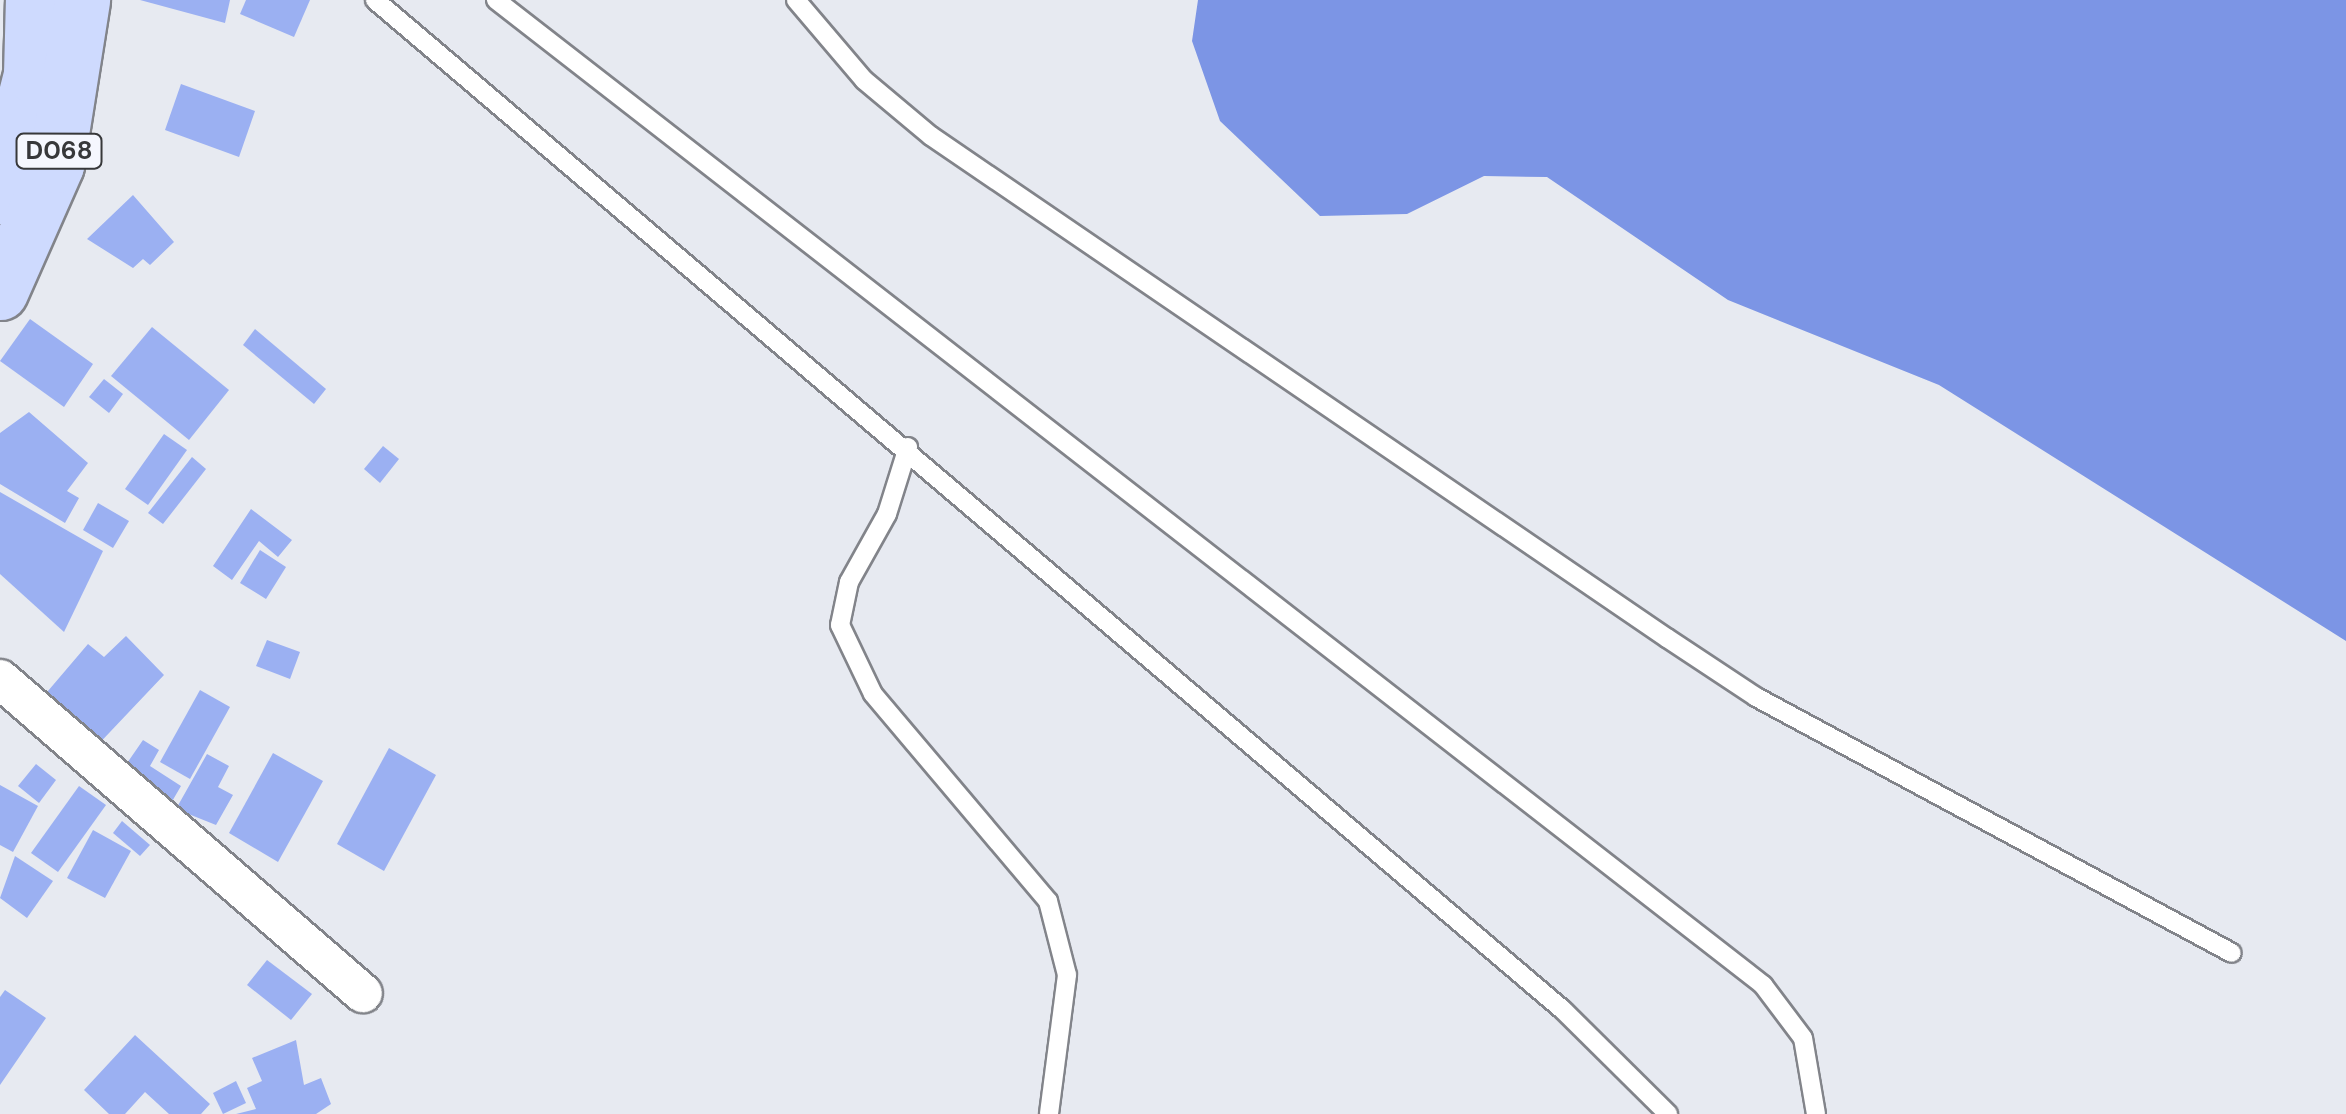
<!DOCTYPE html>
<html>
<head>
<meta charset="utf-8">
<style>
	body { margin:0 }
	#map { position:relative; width:2346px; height:1114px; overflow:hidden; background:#e7eaf1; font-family:"DM Sans",sans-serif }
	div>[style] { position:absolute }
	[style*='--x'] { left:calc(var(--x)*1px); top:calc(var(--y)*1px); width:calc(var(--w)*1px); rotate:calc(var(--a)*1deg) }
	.water>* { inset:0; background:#7c95e5 }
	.building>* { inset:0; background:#9bb0f2 }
	.roads { filter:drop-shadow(2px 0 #82848a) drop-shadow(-2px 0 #82848a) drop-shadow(0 2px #82848a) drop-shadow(0 -2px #82848a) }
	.service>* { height:18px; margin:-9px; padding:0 9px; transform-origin:9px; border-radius:9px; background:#fff }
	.minor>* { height:38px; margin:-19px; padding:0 19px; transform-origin:19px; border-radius:19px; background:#fff }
	.primary>* { height:55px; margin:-27.5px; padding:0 27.5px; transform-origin:27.5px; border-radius:27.5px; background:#cedafe }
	span { translate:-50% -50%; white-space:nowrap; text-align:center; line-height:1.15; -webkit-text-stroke:8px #f5f7fe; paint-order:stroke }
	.shield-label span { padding:2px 8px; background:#f5f7fe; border:2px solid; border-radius:8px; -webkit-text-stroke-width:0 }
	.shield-label { font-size:25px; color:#37383a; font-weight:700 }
</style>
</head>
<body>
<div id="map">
	<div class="water">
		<i style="clip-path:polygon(1198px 0,2346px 0,2346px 641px,1939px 385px,1728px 300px,1547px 177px,1484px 176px,1407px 214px,1320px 216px,1220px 121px,1192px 41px)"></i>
	</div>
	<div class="building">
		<i style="clip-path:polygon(140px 0,230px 0,225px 23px)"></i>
		<i style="clip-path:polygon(246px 0,310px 0,294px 37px,240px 14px)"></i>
		<i style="clip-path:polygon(181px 84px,255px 111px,239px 157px,165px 130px)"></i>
		<i style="clip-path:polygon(133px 195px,174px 242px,150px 265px,143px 259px,133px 268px,87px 239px)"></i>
		<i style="clip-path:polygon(30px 319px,93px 364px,64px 407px,0 361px)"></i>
		<i style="clip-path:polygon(152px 327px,229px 390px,189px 440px,111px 376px)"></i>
		<i style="clip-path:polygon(255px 329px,326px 389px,314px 404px,243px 345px)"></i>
		<i style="clip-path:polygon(104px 379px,123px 394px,109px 413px,89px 397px)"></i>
		<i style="clip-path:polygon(29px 412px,88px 463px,67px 491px,79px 498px,65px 523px,0 484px,0 433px)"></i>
		<i style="clip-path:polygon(164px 434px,187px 450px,148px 505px,125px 489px)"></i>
		<i style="clip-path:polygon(383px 446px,399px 459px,380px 483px,364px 469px)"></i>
		<i style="clip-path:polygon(192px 457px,206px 469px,163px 524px,148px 513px)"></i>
		<i style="clip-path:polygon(0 492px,103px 551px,64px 632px,0 574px)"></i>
		<i style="clip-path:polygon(98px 503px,129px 521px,113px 548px,83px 530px)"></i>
		<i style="clip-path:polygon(251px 509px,292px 540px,278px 557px,259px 541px,232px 580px,213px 566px)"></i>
		<i style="clip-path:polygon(260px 550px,286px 567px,266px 599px,240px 583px)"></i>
		<i style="clip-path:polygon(126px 636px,164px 675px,92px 751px,42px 698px,88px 644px,104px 657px)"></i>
		<i style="clip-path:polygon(267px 640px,300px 652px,290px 679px,256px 666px)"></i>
		<i style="clip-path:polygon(200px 690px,230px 707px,190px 779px,160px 762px)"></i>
		<i style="clip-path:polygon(143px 740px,159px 750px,150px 766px,181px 786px,167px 810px,123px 769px)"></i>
		<i style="clip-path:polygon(389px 748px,436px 775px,384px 871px,337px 844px)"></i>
		<i style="clip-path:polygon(273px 753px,323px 781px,278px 862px,229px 833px)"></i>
		<i style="clip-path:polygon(207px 754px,229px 766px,218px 787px,233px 795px,216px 825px,176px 809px)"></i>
		<i style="clip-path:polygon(36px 764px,56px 780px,39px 803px,18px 786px)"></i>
		<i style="clip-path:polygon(0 785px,38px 806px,13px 852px,0 845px)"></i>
		<i style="clip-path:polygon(79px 786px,106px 805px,58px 872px,31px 853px)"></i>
		<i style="clip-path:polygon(122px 821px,150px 845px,140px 856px,113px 833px)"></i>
		<i style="clip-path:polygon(93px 830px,131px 851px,105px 898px,67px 878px)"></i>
		<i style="clip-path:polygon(15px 856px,53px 881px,27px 918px,0 898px)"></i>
		<i style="clip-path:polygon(267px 960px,312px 994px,291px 1020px,247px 985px)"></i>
		<i style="clip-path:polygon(5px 990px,46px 1018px,0 1085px,0 997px)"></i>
		<i style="clip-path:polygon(135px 1035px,210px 1104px,201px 1114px,169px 1114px,145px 1092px,125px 1114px,109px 1114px,84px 1090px)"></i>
		<i style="clip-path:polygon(296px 1040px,304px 1085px,321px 1078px,331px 1104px,316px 1114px,236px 1114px,256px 1109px,247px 1088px,262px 1081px,252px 1058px)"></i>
		<i style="clip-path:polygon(236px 1081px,246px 1103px,223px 1114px,213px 1093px)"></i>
	</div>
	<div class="roads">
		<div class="service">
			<i style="--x:375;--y:0;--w:1559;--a:40.37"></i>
			<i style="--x:1563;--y:1010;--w:148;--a:44.7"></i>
			<i style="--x:496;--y:0;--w:1605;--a:37.86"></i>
			<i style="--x:1763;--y:985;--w:66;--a:53"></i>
			<i style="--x:1803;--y:1038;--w:77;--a:80.3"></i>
			<i style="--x:796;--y:0;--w:105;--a:49.6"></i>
			<i style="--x:864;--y:80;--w:87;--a:39.9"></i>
			<i style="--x:931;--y:136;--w:891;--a:34.3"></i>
			<i style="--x:1667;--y:638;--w:107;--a:33.5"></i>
			<i style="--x:1756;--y:697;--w:540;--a:28.27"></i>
			<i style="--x:908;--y:447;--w:70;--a:107.4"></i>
			<i style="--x:887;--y:514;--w:78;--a:119.2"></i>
			<i style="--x:849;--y:582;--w:44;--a:101.8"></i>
			<i style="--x:840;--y:625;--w:76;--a:64.4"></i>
			<i style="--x:873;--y:694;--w:271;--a:49.8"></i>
			<i style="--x:1048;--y:901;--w:76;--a:75.6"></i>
			<i style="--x:1067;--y:975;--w:140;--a:97.4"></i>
		</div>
		<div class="minor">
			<i style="--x:0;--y:679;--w:480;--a:40.9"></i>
		</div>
		<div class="primary">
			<i style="--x:0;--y:196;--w:126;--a:-75.7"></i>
			<i style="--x:31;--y:74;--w:74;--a:-88.5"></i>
			<i style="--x:0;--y:292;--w:139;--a:-66.2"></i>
			<i style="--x:56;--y:165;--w:167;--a:-81"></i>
		</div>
	</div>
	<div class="shield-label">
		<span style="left:59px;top:151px">D068</span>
	</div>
</div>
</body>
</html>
